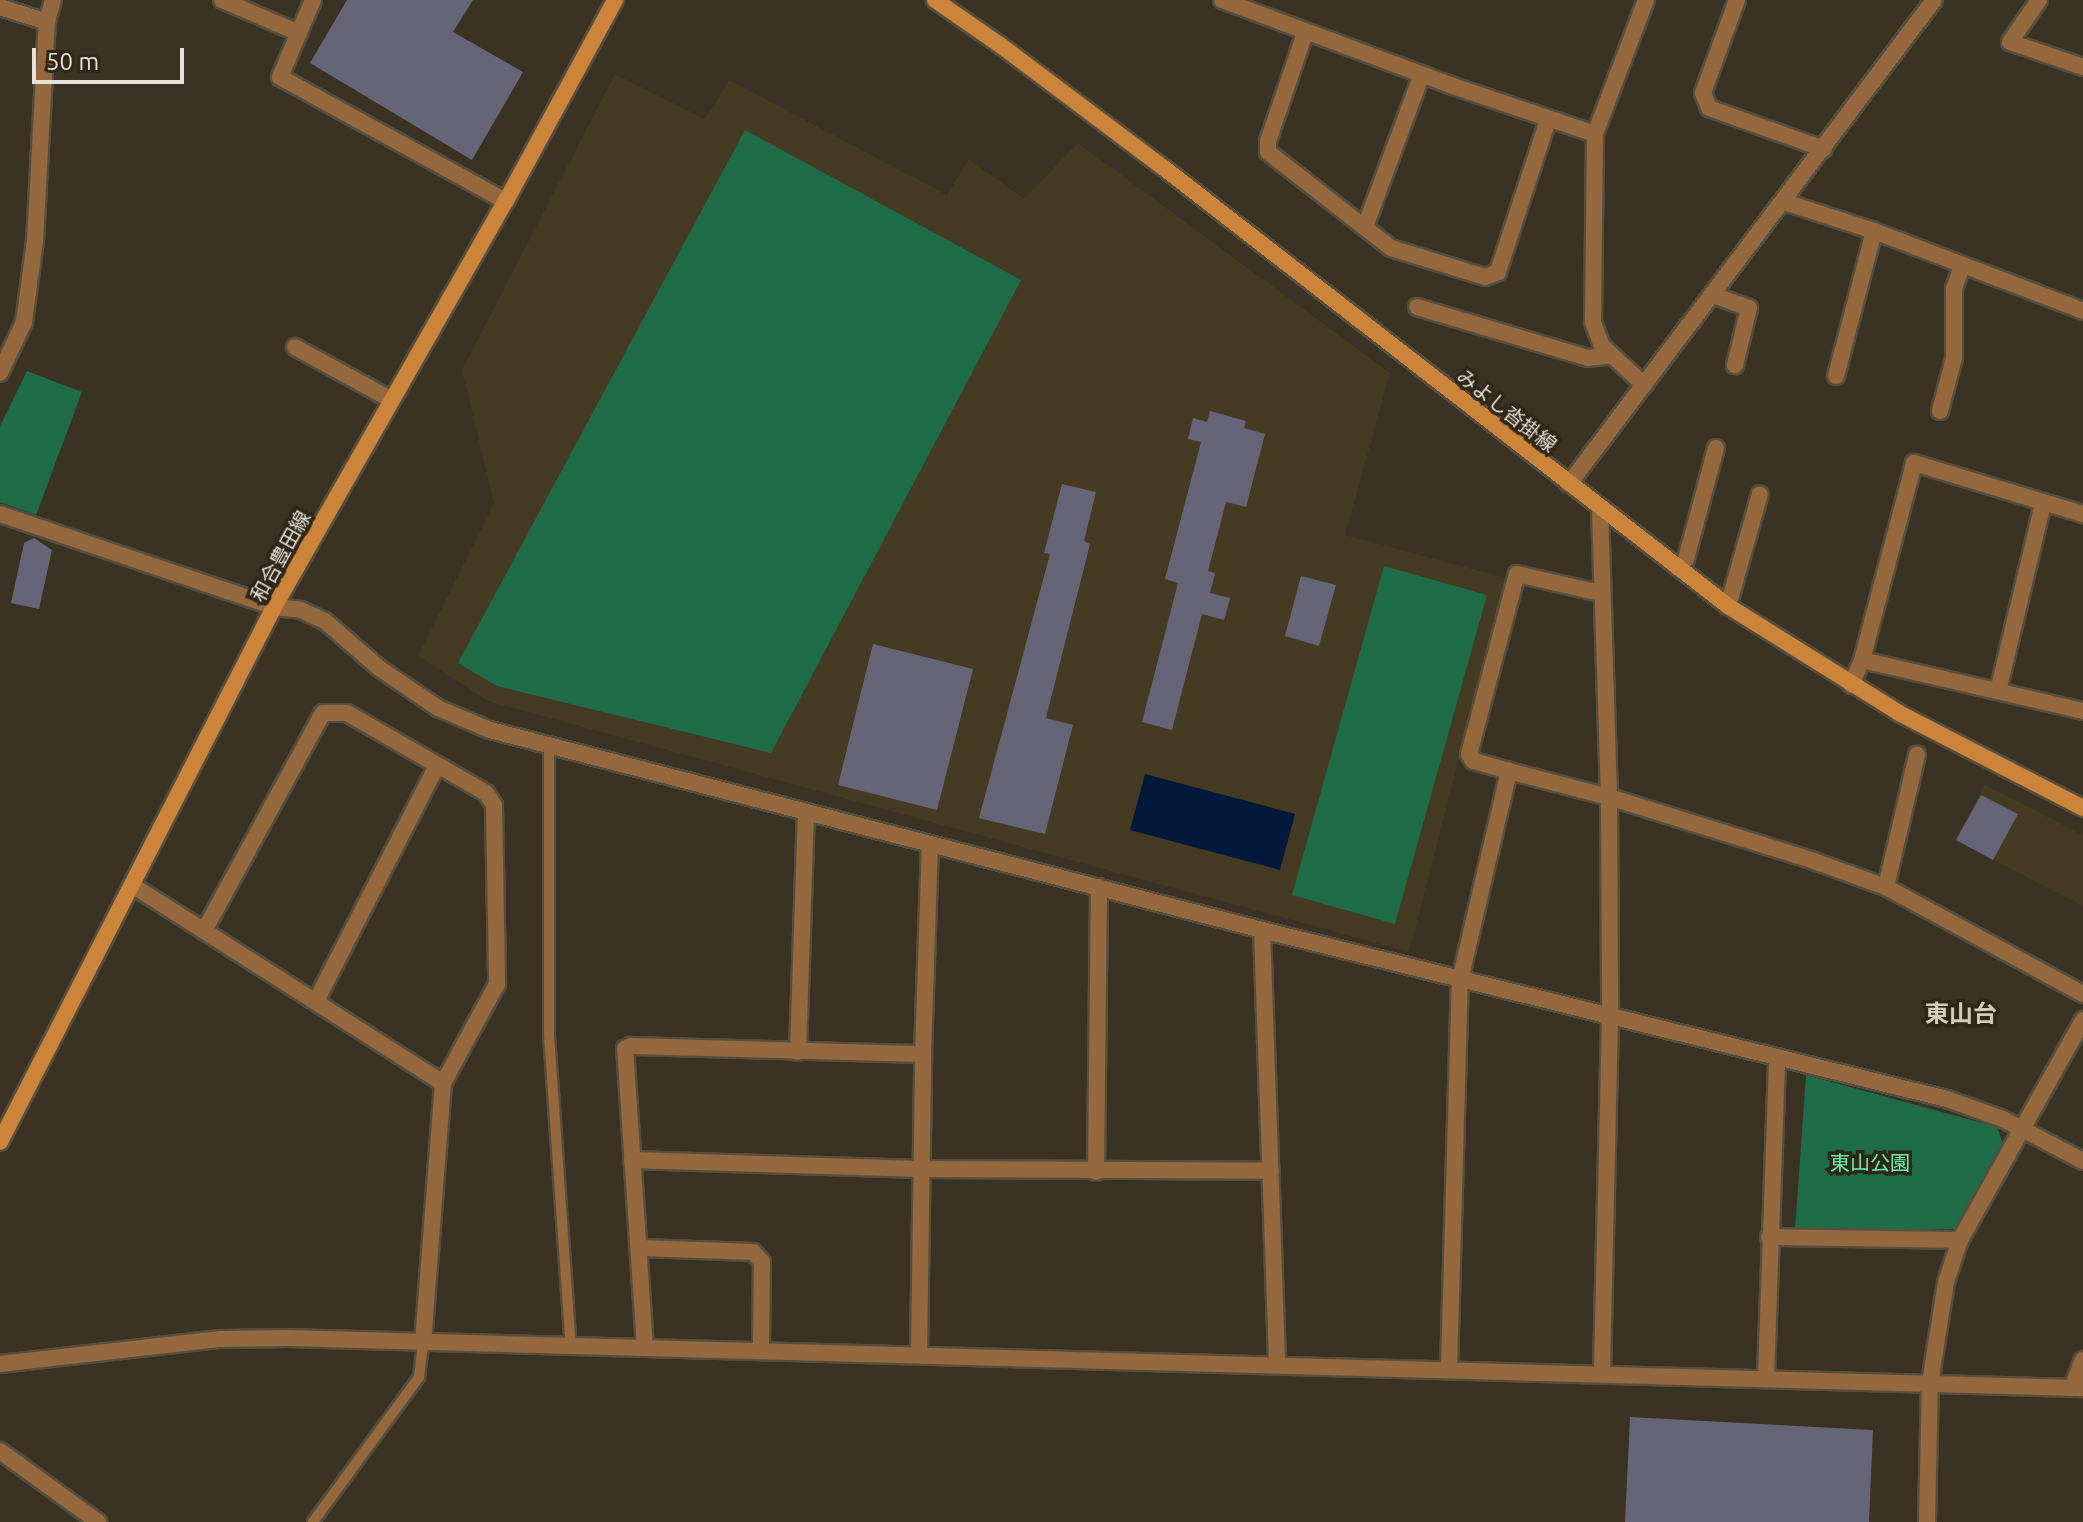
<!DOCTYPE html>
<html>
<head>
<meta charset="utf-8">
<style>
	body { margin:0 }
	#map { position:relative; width:2083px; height:1522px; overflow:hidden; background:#3a3222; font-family:Ubuntu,"Noto Sans JP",sans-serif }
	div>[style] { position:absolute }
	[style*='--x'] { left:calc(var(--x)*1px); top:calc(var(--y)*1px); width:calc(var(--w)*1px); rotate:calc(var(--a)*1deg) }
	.built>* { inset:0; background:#453b23 }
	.green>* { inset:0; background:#1f6c49 }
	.water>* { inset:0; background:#03193c }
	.building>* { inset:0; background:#666577 }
	.roads { filter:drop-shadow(2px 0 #564e3f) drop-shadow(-2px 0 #564e3f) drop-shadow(0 2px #564e3f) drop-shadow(0 -2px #564e3f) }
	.service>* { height:10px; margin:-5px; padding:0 5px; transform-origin:5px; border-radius:5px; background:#95683d }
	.minor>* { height:16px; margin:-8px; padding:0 8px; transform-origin:8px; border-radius:8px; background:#95683d }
	.tertiary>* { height:16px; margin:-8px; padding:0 8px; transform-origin:8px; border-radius:8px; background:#95683d }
	.secondary>* { height:16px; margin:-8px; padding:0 8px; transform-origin:8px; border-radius:8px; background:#cb843a }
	span { translate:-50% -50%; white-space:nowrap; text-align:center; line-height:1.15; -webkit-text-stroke:7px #2f2818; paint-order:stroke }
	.street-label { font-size:20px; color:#e6e2d8 }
	.park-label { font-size:20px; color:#67f1af }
	.quarter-label { font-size:24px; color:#d4cbb7; font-weight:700 }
	.scale { position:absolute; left:32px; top:48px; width:152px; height:36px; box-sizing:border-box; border:4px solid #e6e2d8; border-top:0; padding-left:10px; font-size:24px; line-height:28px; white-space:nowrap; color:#e6e2d8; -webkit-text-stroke:6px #2f2818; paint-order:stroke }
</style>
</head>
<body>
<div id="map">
	<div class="built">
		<i style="clip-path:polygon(615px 74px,705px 119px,729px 80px,947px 195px,969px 159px,1024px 199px,1078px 143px,1390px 373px,1345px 535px,1506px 578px,1409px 952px,488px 701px,418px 656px,494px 503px,462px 370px)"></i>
		<i style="clip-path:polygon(1985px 785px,2083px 835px,2083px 906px,1955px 840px)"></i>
	</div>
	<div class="green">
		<i style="clip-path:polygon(745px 130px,1021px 280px,771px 753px,497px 686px,458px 663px)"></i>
		<i style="clip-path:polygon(27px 371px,82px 392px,36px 515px,0 502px,0 426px)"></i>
		<i style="clip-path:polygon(1384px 566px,1487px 595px,1395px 924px,1292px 895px)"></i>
		<i style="clip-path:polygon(1806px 1075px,1997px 1127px,2004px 1147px,1962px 1225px,1957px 1229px,1795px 1230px)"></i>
	</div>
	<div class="water">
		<i style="clip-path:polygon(1145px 774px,1295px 814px,1280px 870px,1130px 830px)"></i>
	</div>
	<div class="building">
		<i style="clip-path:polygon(347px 0,473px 0,453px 32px,523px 72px,472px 160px,310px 63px)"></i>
		<i style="clip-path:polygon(1210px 411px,1246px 421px,1244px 428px,1265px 434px,1246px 507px,1226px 502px,1208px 571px,1215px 573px,1210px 593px,1230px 598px,1224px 620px,1202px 614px,1172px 730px,1142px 722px,1178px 583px,1165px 579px,1201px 442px,1188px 439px,1193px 418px,1207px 422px)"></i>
		<i style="clip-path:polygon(1062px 484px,1096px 492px,1084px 541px,1090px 544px,1046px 718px,1073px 725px,1045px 834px,979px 818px,1050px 554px,1044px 553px)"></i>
		<i style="clip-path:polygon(34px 538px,52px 550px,39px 609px,11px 603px,24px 543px)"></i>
		<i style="clip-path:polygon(1301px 576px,1336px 585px,1319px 646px,1285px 636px)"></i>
		<i style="clip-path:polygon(873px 644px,973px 669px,937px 810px,838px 785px)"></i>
		<i style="clip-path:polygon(1981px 795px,2018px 814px,1993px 860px,1956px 840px)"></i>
		<i style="clip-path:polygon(1630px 1417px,1873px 1430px,1869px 1522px,1625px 1522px)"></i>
	</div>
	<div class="roads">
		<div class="service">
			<i style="--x:549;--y:746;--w:289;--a:90"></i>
			<i style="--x:549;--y:1035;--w:312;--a:86"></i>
			<i style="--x:313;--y:1522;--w:180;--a:-53.8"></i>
			<i style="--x:419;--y:1377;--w:33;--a:-83"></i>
		</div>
		<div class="minor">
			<i style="--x:222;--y:0;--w:84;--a:23.2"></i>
			<i style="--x:313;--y:0;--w:84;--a:113.2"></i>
			<i style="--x:280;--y:77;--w:258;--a:28.8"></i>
			<i style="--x:1222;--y:0;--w:243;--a:20.4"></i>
			<i style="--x:1450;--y:85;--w:153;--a:18.7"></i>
			<i style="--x:1737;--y:0;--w:99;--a:110.1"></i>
			<i style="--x:1703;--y:93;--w:16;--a:68"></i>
			<i style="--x:1709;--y:108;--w:122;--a:19.6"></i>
			<i style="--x:2039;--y:0;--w:51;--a:124.6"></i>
			<i style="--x:2010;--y:42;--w:77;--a:18.9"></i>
			<i style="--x:0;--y:7;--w:49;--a:17.7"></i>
			<i style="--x:1305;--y:33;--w:114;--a:108.9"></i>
			<i style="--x:1268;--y:141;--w:11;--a:90"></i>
			<i style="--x:1268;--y:152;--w:156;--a:38"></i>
			<i style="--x:1391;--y:248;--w:98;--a:17.1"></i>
			<i style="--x:1485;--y:277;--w:14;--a:-21"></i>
			<i style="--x:1498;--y:272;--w:160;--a:-71.8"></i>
			<i style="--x:1785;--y:202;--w:94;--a:18"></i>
			<i style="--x:1874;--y:231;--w:224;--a:20.9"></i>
			<i style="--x:1365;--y:227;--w:163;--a:-69.6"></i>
			<i style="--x:1713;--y:295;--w:38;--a:20"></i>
			<i style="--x:1749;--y:308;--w:59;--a:103.8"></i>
			<i style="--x:1417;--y:307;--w:178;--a:16.6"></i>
			<i style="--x:1588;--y:358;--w:23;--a:-7"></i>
			<i style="--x:295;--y:347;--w:108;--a:28.7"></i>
			<i style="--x:0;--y:373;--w:56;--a:-64.8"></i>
			<i style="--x:24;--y:322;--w:82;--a:-82.3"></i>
			<i style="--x:35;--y:241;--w:219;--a:-86.9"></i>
			<i style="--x:47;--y:22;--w:23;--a:-75"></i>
			<i style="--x:1836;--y:376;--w:150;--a:-75.3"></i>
			<i style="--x:1644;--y:385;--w:57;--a:-137.1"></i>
			<i style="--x:1602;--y:346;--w:26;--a:-111"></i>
			<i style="--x:1593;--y:322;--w:188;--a:-89.4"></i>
			<i style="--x:1595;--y:134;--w:143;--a:-69.2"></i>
			<i style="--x:1940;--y:411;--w:55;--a:-75.2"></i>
			<i style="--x:1954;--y:358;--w:69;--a:-90"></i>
			<i style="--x:1954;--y:289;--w:24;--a:-71"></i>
			<i style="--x:1600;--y:510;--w:287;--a:88.2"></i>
			<i style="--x:1609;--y:797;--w:221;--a:89.7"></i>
			<i style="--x:1610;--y:1018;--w:354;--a:91.3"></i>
			<i style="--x:0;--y:514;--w:289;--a:18.7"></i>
			<i style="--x:274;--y:607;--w:27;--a:6"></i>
			<i style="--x:301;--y:610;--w:26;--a:25"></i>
			<i style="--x:325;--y:621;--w:72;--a:41"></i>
			<i style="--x:379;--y:668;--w:71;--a:34.1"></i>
			<i style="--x:438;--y:708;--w:56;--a:22.9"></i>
			<i style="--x:490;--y:730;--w:797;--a:14.52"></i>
			<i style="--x:1262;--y:930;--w:706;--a:13.86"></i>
			<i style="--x:1947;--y:1099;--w:59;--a:19.7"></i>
			<i style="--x:2003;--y:1119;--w:90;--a:27.7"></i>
			<i style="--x:1678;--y:568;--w:12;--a:-48"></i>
			<i style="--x:1686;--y:559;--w:115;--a:-74.9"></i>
			<i style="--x:1728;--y:606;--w:116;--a:-74.1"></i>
			<i style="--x:1862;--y:660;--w:227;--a:13"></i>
			<i style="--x:1851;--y:685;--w:27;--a:-66"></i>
			<i style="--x:1862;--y:660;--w:204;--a:-75.2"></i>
			<i style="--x:1914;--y:463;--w:177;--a:16.8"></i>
			<i style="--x:1998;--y:691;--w:193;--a:-76.5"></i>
			<i style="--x:1509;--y:771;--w:37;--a:-164"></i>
			<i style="--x:1473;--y:761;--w:8;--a:-120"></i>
			<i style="--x:1469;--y:754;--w:186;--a:-75.1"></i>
			<i style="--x:1517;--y:574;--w:85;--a:12.9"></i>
			<i style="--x:132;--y:885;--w:369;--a:32.5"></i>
			<i style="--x:443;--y:1083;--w:262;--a:94.4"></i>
			<i style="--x:1886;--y:887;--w:136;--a:-76.8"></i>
			<i style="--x:1262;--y:930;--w:433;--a:88"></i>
			<i style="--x:204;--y:931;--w:248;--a:-61.4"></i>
			<i style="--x:323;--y:713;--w:24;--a:0"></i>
			<i style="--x:347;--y:713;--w:160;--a:29.9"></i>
			<i style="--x:486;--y:793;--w:14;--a:56"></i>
			<i style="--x:494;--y:805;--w:179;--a:89"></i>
			<i style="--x:497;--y:984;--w:113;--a:118.6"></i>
			<i style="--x:316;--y:1001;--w:264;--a:-62.8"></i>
			<i style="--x:798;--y:1052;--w:238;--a:-88.1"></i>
			<i style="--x:632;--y:1160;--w:289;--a:1.8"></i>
			<i style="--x:921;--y:1169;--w:350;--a:0.3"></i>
			<i style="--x:1096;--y:1172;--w:285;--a:-89.4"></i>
			<i style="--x:1769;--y:1237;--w:191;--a:0.9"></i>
			<i style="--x:641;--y:1248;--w:112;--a:2"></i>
			<i style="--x:753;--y:1252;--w:13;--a:48"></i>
			<i style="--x:762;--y:1262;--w:88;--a:90.7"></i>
			<i style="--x:645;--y:1348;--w:300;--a:-93.8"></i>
			<i style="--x:625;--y:1049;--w:7;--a:-27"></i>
			<i style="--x:631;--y:1046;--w:292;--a:1.6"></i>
			<i style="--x:919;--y:1355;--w:301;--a:-89.2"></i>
			<i style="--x:923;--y:1054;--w:208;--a:-88.1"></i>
			<i style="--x:1449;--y:1369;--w:389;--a:-88.4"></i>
			<i style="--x:1460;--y:980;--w:215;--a:-76.8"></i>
			<i style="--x:1509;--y:771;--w:103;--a:14.6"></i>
			<i style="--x:1609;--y:797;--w:215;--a:17.3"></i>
			<i style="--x:1814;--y:861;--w:77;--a:19.9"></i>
			<i style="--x:1886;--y:887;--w:224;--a:28.5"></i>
			<i style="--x:1766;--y:1377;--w:319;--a:-88"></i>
			<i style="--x:2072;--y:1388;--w:30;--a:-69"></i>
			<i style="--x:1927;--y:1522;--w:139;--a:-88.8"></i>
			<i style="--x:1930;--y:1383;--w:102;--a:-81"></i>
			<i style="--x:1946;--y:1282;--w:44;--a:-71.6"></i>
			<i style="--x:1960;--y:1240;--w:252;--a:-60.8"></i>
		</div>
		<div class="tertiary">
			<i style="--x:1569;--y:484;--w:606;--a:-52.98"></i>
			<i style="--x:0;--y:1364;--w:222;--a:-6.5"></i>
			<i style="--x:221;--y:1339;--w:67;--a:-0.9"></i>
			<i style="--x:288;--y:1338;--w:1796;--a:1.6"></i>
			<i style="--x:0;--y:1451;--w:121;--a:35.9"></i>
		</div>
		<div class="secondary">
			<i style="--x:935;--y:0;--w:79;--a:34.7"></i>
			<i style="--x:1000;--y:45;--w:205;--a:36.9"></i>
			<i style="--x:1164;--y:168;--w:714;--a:37.83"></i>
			<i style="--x:1728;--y:606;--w:202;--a:32"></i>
			<i style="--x:1899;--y:713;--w:207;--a:27.3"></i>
			<i style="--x:0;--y:1142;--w:601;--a:-62.88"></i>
			<i style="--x:274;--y:607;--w:468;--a:-60.3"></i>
			<i style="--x:506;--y:201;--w:229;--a:-61.5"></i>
		</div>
	</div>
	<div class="street-label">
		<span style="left:1507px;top:410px;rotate:38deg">みよし沓掛線</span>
		<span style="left:280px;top:556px;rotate:-61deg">和合豊田線</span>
	</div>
	<div class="park-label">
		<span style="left:1870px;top:1162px">東山公園</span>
	</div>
	<div class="quarter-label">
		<span style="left:1961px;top:1014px">東山台</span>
	</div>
	<div class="scale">50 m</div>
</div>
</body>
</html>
